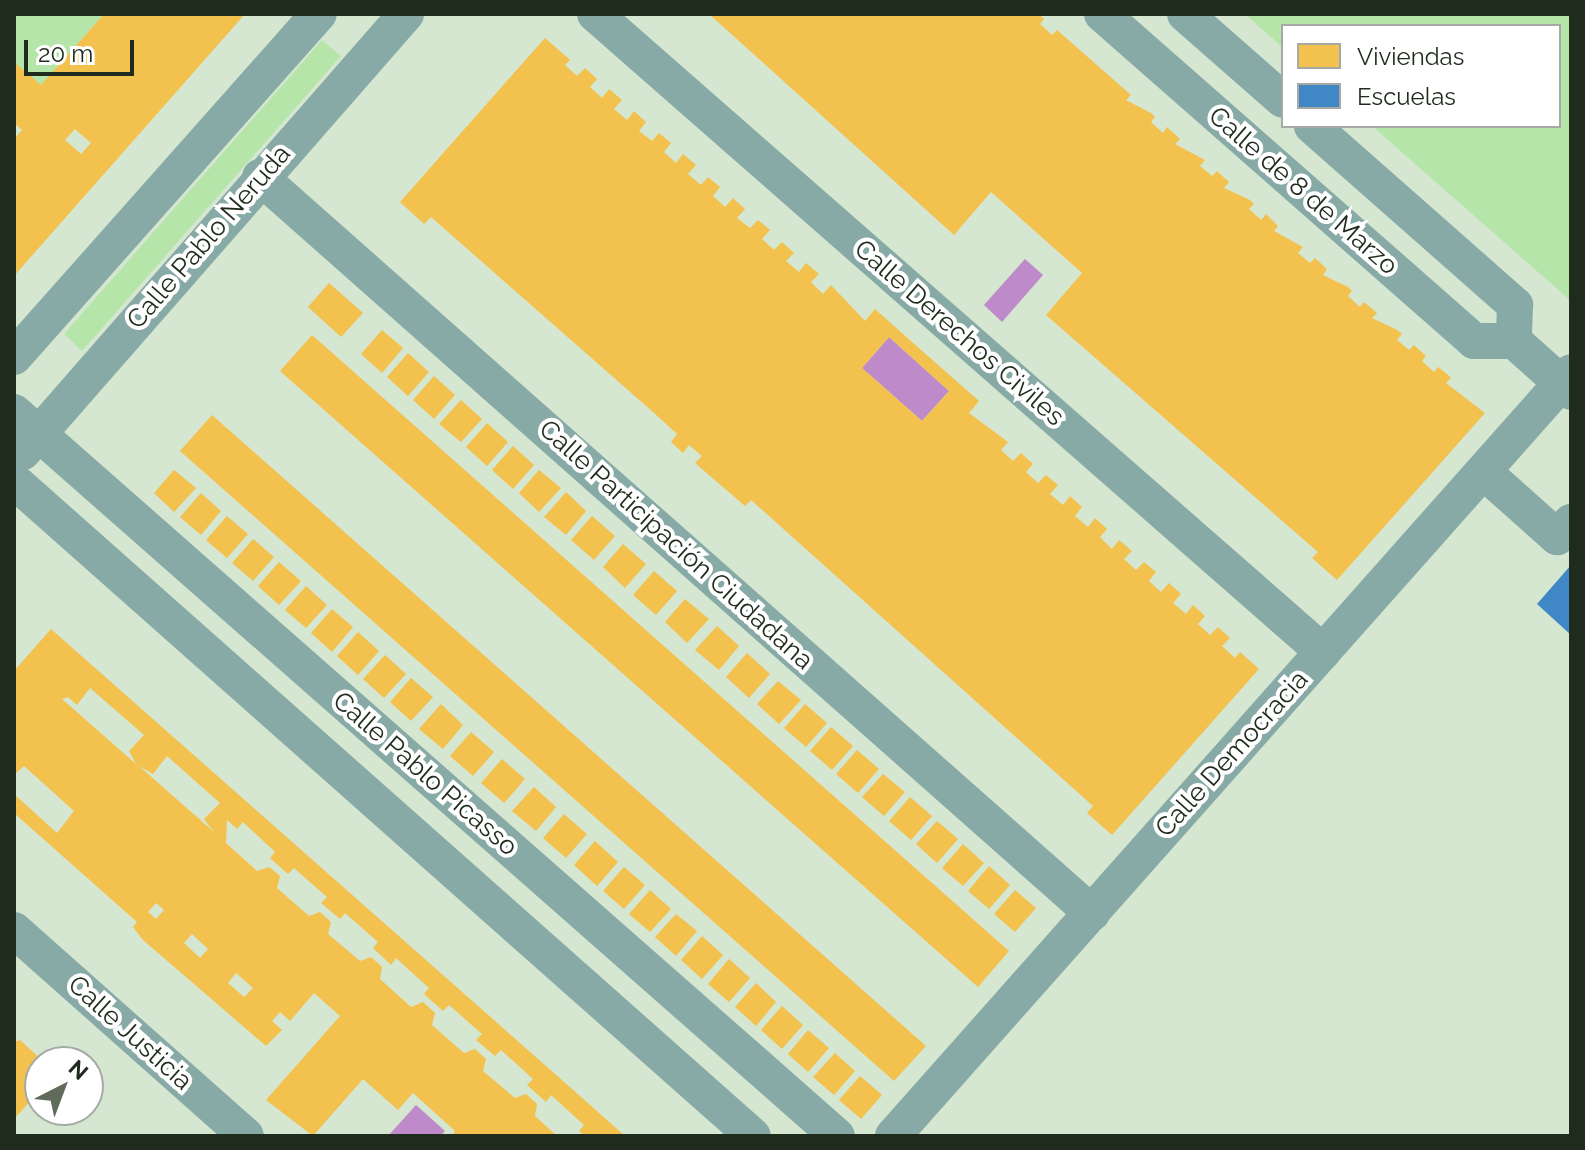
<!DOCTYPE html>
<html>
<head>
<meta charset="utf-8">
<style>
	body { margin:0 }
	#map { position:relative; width:1585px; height:1150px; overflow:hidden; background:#d5e6d1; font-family:Raleway,sans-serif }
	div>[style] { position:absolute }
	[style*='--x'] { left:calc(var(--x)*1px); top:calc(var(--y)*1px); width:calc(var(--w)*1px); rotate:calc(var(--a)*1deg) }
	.green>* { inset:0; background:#b6e5aa }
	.water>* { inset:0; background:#be8aca }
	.homes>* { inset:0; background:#f2c14e }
	.schools>* { inset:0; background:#3f88c5 }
	.minor>* { height:36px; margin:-18px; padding:0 18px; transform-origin:18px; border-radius:18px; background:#88aaa6 }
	span { translate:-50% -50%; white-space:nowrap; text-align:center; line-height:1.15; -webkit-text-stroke:8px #fff; paint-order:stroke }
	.street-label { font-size:26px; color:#1f2b1c }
	.frame { position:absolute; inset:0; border:16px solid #1f2b1c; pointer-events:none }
	.legend { position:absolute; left:1281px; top:24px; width:280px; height:104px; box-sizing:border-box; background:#fff; border:2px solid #a5aaa4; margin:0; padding:10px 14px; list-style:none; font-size:24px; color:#1f2b1c }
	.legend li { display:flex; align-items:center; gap:16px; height:40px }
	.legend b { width:40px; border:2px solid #a5aaa4 }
	.north { position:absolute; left:24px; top:1046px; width:80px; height:80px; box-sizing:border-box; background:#fff; border:2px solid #a5aaa4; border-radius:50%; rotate:42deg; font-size:22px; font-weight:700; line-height:32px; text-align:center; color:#1f2b1c }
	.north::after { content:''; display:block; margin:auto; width:28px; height:36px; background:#5f6c5b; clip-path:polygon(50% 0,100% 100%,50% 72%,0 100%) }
	.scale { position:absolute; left:24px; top:40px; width:110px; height:36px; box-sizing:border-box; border:4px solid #1f2b1c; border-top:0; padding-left:10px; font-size:24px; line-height:28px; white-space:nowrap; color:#1f2b1c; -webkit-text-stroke:6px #fff; paint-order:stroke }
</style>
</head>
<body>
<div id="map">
	<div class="green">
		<i style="clip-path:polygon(14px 14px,104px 14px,41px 85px,14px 62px)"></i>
		<i style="clip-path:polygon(1245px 14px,1571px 14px,1571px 301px,1372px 126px,1559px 126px,1559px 26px,1283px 26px,1283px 48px)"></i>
		<i style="clip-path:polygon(322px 40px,341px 56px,82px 351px,64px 334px)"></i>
	</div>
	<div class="water">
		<i style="clip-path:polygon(1025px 259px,1043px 275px,1002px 322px,984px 305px)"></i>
		<i style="clip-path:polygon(889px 337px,949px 391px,922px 421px,862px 368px)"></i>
		<i style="clip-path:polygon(416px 1105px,445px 1131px,440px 1136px,388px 1136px)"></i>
	</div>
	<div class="homes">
		<i style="clip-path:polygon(evenodd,104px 14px,245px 14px,14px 276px,14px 139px,22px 130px,14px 123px,14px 62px,41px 85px,104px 14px,75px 129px,91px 143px,81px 154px,65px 140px,75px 129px)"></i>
		<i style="clip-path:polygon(709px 14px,1039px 14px,1044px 19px,1040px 24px,1052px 35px,1057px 30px,1131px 95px,1126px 100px,1151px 113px,1155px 117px,1151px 122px,1163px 133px,1167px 127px,1180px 139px,1175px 144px,1205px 160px,1200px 166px,1212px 176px,1217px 171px,1229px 182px,1224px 188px,1250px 200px,1254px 204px,1249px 209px,1261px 220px,1266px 214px,1278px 226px,1274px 231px,1303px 247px,1298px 253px,1310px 263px,1315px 258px,1327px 269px,1323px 275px,1348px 287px,1352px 291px,1348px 296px,1360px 307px,1364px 302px,1377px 313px,1372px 318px,1397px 330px,1402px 334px,1397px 340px,1409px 350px,1414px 345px,1426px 356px,1422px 361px,1434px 372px,1438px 367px,1447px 374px,1451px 378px,1446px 383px,1485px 413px,1337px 580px,1312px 558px,1318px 552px,1046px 315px,1082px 273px,991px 192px,954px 235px)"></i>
		<i style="clip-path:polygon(evenodd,545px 38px,570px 60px,565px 65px,577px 76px,585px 68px,597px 79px,590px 87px,602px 98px,609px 89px,622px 100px,614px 109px,627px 120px,634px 111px,646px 122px,639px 131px,652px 141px,659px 133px,671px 143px,664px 152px,676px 163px,683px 154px,696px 165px,688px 174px,701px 185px,708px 177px,720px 187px,713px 196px,725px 207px,733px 198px,745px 209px,737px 218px,750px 228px,758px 220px,770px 230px,762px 239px,774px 250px,782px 242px,794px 253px,786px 261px,799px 272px,806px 263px,819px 274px,811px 282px,823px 294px,831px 285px,865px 321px,875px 309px,912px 342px,979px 401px,969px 413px,1008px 442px,1001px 450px,1013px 461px,1021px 453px,1033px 464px,1026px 472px,1038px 483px,1046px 475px,1058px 485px,1050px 494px,1063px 505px,1070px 496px,1082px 507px,1075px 516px,1088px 527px,1095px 518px,1107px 529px,1100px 537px,1112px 549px,1119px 540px,1132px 551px,1124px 559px,1136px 570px,1144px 562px,1156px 572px,1149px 581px,1161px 592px,1169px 583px,1181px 594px,1173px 603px,1186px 614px,1193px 605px,1205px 616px,1198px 624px,1210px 635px,1218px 627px,1230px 638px,1222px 646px,1235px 658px,1240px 652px,1259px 669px,1112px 835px,1087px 813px,1093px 806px,751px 500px,745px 506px,695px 463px,702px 456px,689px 445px,683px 453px,671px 442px,677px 434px,653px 412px,431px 217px,424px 224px,400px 202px,545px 38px,889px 337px,949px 391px,922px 421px,862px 368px,889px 337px)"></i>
		<i style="clip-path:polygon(329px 283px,363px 313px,341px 337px,308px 307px)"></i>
		<i style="clip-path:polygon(382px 330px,403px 348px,382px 373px,361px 354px)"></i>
		<i style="clip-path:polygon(312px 335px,1009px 951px,978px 987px,280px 371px)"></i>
		<i style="clip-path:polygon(408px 353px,429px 372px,408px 396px,387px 377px)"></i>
		<i style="clip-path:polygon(434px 376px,455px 395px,434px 419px,413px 400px)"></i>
		<i style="clip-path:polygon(461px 400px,482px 419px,461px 442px,439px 424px)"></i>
		<i style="clip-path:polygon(212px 415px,926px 1046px,894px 1081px,180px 451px)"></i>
		<i style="clip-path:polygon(487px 423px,508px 442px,487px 466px,466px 447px)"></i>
		<i style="clip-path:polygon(513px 446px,534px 465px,513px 489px,492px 470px)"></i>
		<i style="clip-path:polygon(174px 470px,196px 488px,174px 512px,154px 493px)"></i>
		<i style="clip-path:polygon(539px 470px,561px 488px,539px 512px,519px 493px)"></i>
		<i style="clip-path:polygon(566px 492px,586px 511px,566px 535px,544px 517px)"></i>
		<i style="clip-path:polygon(201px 493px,221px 511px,201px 535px,180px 517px)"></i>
		<i style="clip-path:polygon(227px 516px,248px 534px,227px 558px,206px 540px)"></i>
		<i style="clip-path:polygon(592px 516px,615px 536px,594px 560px,571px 540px)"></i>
		<i style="clip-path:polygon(253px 539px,274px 557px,253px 581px,232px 563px)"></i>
		<i style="clip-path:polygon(623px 544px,646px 564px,625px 588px,603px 567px)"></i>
		<i style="clip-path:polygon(279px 562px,301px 581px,279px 605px,258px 586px)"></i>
		<i style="clip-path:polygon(654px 571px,677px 591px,656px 615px,633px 595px)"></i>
		<i style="clip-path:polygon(306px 586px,327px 605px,306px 628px,285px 610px)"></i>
		<i style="clip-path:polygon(685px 599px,709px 619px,687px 643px,665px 622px)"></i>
		<i style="clip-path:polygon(332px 609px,353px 627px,332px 652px,311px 633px)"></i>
		<i style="clip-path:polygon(717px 626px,739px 646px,719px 670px,695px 650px)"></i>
		<i style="clip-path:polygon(evenodd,51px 629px,580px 1096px,625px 1136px,585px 1136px,579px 1131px,584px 1125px,551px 1095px,546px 1102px,527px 1085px,533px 1079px,501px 1050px,495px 1056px,476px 1040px,482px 1034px,449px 1005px,443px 1011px,424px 994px,429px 988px,396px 958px,391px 965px,373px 948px,378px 942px,345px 913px,340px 919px,321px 903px,327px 897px,294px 868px,288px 874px,270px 858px,275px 852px,243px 822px,237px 829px,227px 820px,226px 843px,257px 871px,269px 867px,280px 876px,277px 888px,309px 916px,320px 912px,331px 922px,328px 934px,360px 961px,371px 957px,382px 967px,380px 979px,411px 1007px,423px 1002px,435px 1013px,432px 1025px,464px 1053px,475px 1049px,486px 1059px,483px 1071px,515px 1098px,526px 1094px,537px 1104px,535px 1116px,557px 1136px,452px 1136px,455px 1131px,413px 1093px,398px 1110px,363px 1079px,313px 1136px,266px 1100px,340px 1016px,314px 993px,290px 1021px,280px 1012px,272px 1021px,282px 1030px,266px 1046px,143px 940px,133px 927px,137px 922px,14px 813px,14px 794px,57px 833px,74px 811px,24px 766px,14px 775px,14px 671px,51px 629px,90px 688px,144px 735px,129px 751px,136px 764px,62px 699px,68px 697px,77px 705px,90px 688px,51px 629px,167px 756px,220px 803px,204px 819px,214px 832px,139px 766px,153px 774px,167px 756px,51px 629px,156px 903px,164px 910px,156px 919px,148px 912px,156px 903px,51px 629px,192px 934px,208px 949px,200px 958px,184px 943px,192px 934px,51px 629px,236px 973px,253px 988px,244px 997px,228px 983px,236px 973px)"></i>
		<i style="clip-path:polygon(358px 632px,379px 651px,358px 675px,337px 656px)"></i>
		<i style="clip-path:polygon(747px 653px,770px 674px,749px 698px,726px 677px)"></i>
		<i style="clip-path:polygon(385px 655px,406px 674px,384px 698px,363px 679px)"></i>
		<i style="clip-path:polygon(411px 678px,433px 697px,411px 721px,390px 702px)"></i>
		<i style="clip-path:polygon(778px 681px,801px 700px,779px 724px,757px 704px)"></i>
		<i style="clip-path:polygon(441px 704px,463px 725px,443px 749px,419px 729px)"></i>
		<i style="clip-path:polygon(805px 704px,827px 723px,806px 747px,784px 728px)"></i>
		<i style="clip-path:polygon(831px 727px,853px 746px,832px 770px,810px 751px)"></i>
		<i style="clip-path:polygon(471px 732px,494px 752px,473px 776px,450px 756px)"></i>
		<i style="clip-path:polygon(857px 750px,879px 769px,858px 793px,836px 774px)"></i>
		<i style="clip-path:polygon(502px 759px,525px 779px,504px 803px,481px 783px)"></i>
		<i style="clip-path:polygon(883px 774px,905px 792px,884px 816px,862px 797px)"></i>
		<i style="clip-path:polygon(534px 787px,556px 807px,536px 831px,512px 811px)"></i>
		<i style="clip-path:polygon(910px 797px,932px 816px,911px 840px,889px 821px)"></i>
		<i style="clip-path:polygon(564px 814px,587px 834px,566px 858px,543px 838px)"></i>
		<i style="clip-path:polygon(937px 821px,958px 839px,937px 863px,916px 844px)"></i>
		<i style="clip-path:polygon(595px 841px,618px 862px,597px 886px,574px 865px)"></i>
		<i style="clip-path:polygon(963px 844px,984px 863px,963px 886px,942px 868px)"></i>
		<i style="clip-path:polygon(989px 866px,1010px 885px,989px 909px,968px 891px)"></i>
		<i style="clip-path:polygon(624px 867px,645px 885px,624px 909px,603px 891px)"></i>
		<i style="clip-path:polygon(650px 890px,671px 909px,650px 932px,629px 914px)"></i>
		<i style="clip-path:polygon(1015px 890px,1036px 908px,1015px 932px,994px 914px)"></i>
		<i style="clip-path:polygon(676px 914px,697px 931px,676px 956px,655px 937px)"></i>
		<i style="clip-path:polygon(702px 936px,723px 955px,702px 979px,681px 960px)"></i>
		<i style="clip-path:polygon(729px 959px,750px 978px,729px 1002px,708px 984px)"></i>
		<i style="clip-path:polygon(756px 983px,776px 1002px,756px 1026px,735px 1007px)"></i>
		<i style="clip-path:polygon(782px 1006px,803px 1025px,782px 1049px,761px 1030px)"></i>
		<i style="clip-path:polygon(808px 1030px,829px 1048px,808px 1072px,788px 1054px)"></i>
		<i style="clip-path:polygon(20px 1040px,44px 1062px,39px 1064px,40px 1090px,14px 1119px,14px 1042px)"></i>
		<i style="clip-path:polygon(835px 1053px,855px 1071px,834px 1095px,813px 1077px)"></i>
		<i style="clip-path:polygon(860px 1076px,882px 1095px,861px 1119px,839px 1100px)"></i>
	</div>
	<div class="schools">
		<i style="clip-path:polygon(1571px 565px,1571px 635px,1537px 604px)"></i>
	</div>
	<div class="minor">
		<i style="--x:595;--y:14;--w:968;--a:41.23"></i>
		<i style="--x:1102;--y:14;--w:495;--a:41.3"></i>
		<i style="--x:1474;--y:341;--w:40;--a:0"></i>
		<i style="--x:1514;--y:341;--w:76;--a:41.8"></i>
		<i style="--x:1185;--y:14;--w:130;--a:41.3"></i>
		<i style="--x:1312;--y:126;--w:271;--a:41.4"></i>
		<i style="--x:1515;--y:305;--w:36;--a:92"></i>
		<i style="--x:260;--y:177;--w:1111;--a:41.5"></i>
		<i style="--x:14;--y:357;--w:459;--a:-48.4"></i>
		<i style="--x:14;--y:412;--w:1096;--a:41.34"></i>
		<i style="--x:23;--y:452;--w:582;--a:-48.83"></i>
		<i style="--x:1484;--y:472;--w:98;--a:41.7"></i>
		<i style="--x:1557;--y:537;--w:21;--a:-47"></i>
		<i style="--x:14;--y:481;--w:987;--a:41.55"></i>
		<i style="--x:14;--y:930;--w:310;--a:41.6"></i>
		<i style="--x:893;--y:1136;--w:1021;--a:-48.41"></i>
	</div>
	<div class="street-label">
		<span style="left:1303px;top:191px;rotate:41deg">Calle de 8 de Marzo</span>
		<span style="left:209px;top:237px;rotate:-49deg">Calle Pablo Neruda</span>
		<span style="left:959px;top:333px;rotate:41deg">Calle Derechos Civiles</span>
		<span style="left:676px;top:545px;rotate:42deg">Calle Participación Ciudadana</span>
		<span style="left:1232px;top:754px;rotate:-48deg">Calle Democracia</span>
		<span style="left:425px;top:774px;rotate:41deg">Calle Pablo Picasso</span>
		<span style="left:130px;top:1033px;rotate:42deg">Calle Justicia</span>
	</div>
	<div class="frame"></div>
	<ul class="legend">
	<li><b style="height:22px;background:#f2c14e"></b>Viviendas</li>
	<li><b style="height:22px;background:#3f88c5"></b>Escuelas</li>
	</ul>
	<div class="north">N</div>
	<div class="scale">20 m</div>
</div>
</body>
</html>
